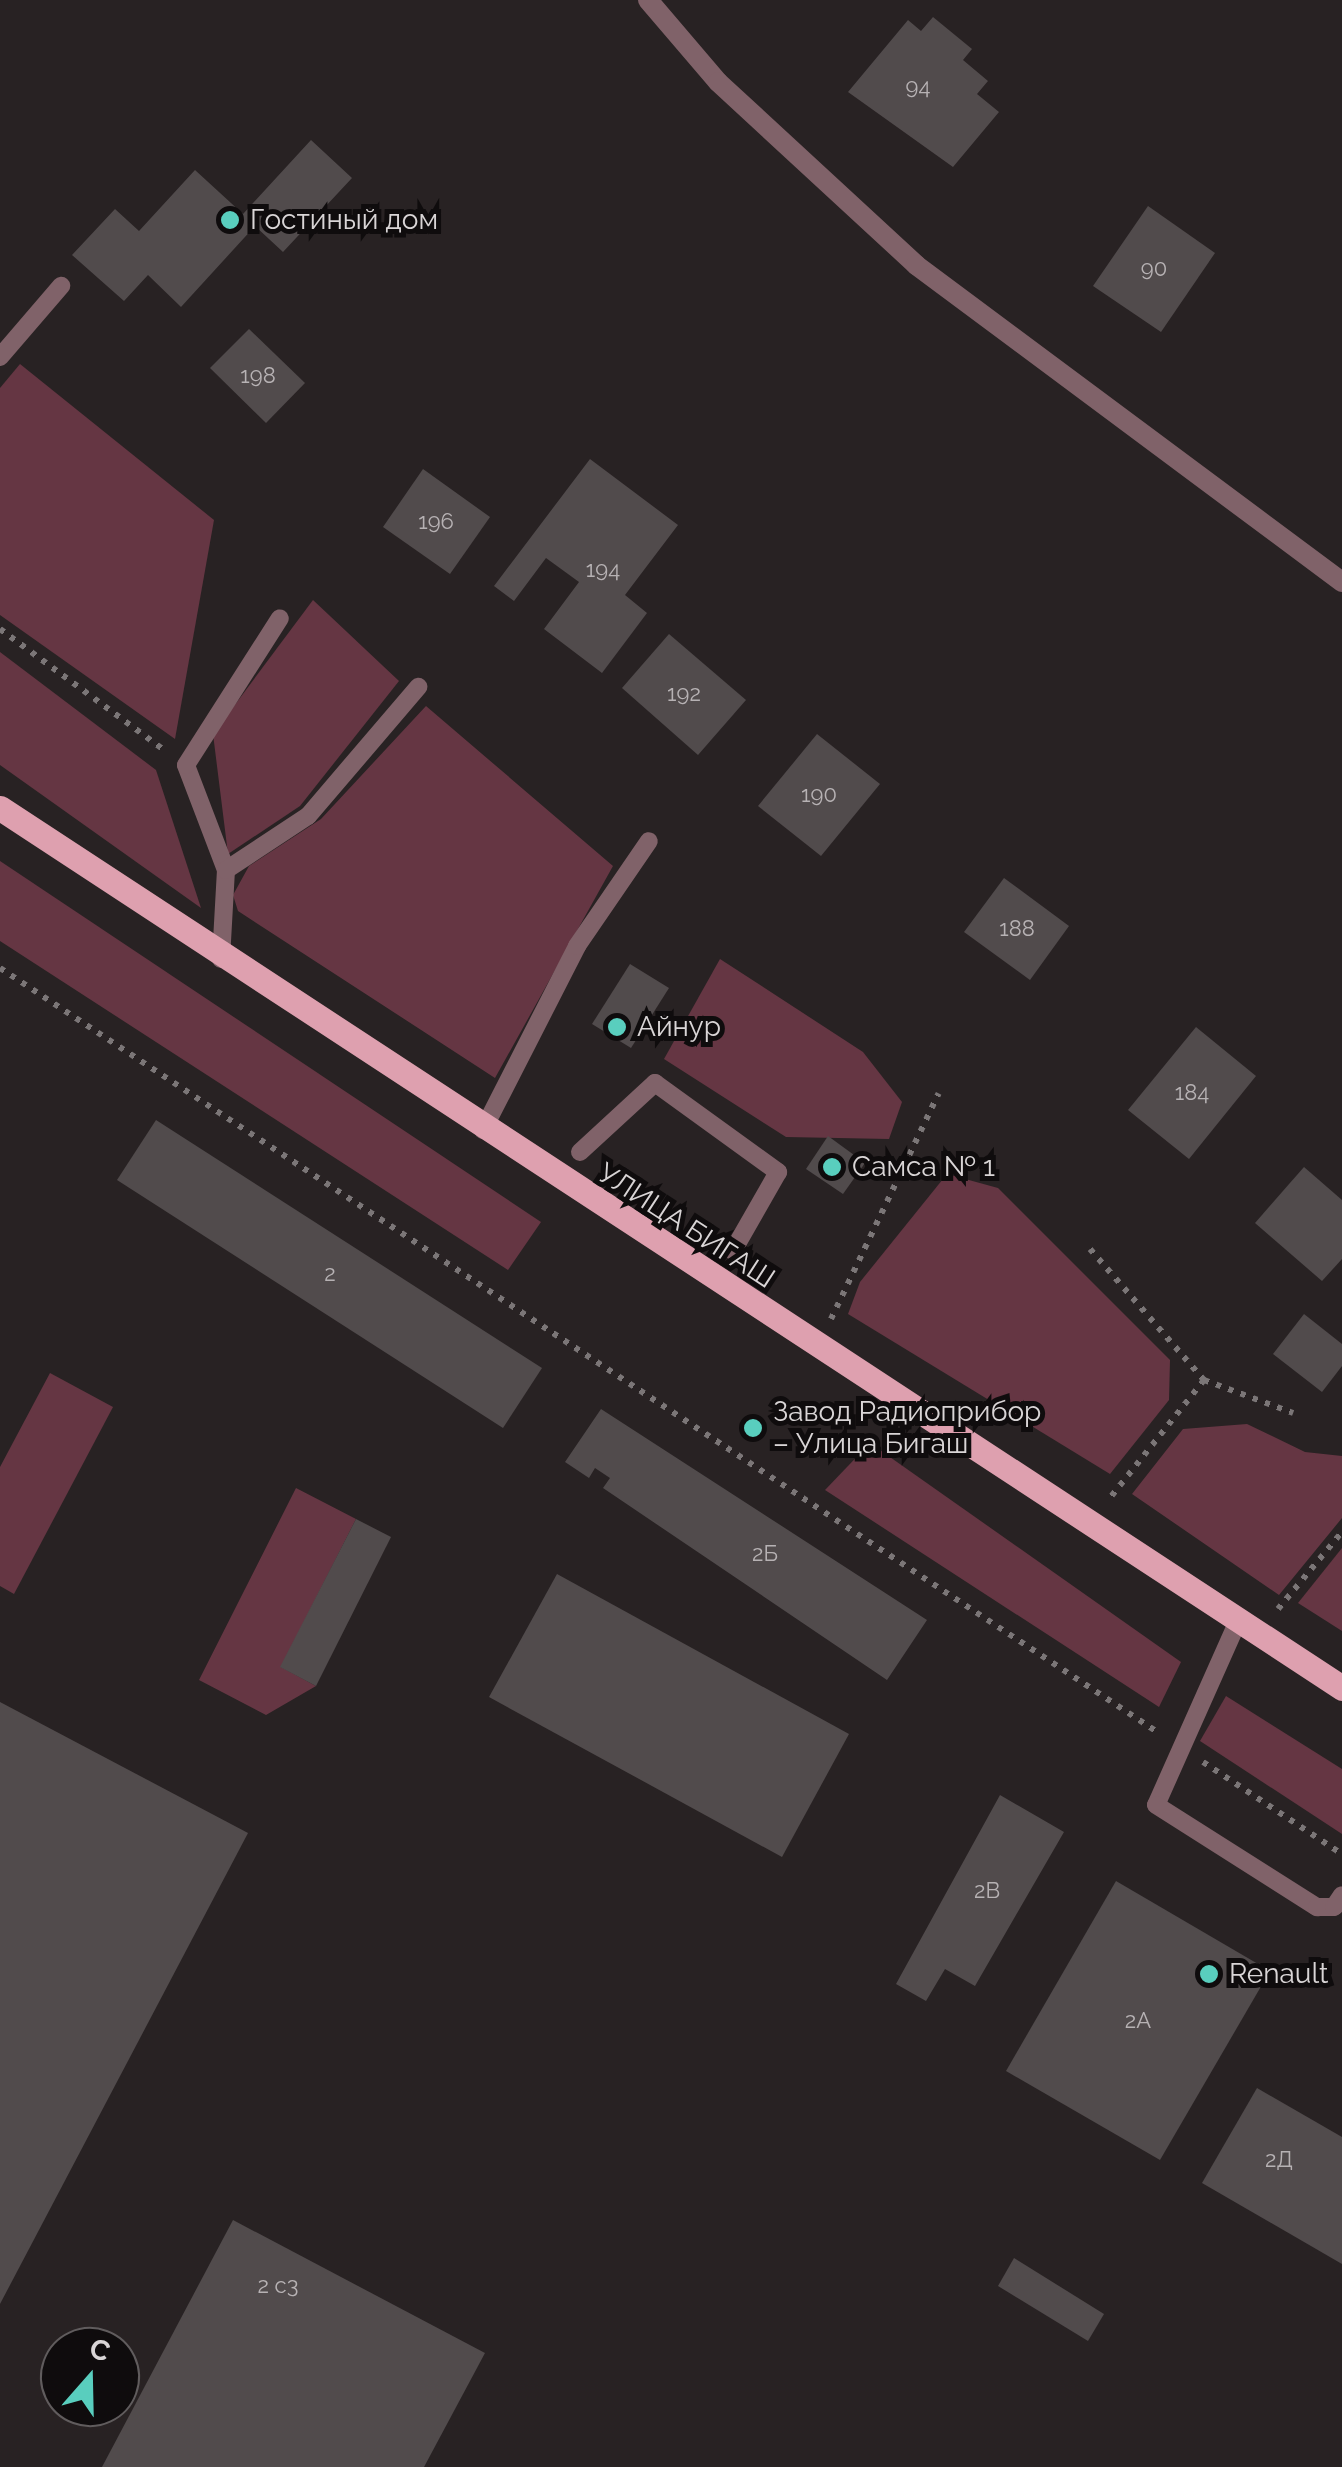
<!DOCTYPE html>
<html>
<head>
<meta charset="utf-8">
<style>
	body { margin:0 }
	#map { position:relative; width:1342px; height:2467px; overflow:hidden; background:#282223; font-family:Raleway,sans-serif }
	div>[style] { position:absolute }
	[style*='--x'] { left:calc(var(--x)*1px); top:calc(var(--y)*1px); width:calc(var(--w)*1px); rotate:calc(var(--a)*1deg) }
	.green>* { inset:0; background:#653643 }
	.building>* { inset:0; background:#514b4c }
	.path>* { height:6px; margin-top:-3px; transform-origin:0; background:repeating-linear-gradient(90deg,#7b7677 0 5px,transparent 0 13px) }
	.service>* { height:18px; margin:-9px; padding:0 9px; transform-origin:9px; border-radius:9px; background:#806269 }
	.minor>* { height:20px; margin:-10px; padding:0 10px; transform-origin:10px; border-radius:10px; background:#806269 }
	.primary>* { height:25px; margin:-12.5px; padding:0 12.5px; transform-origin:12.5px; border-radius:12.5px; background:#dea0af }
	.dots>* { width:28px; height:28px; translate:-50% -50%; box-sizing:border-box; border:5px solid #0f0c0d; border-radius:50% }
	span { translate:-50% -50%; white-space:nowrap; text-align:center; line-height:1.15; -webkit-text-stroke:10px #0f0c0d; paint-order:stroke }
	.number-label { font-size:22px; color:#b7b2b4 }
	.number-label span { -webkit-text-stroke-width:0 }
	.poi-label { font-size:28px; color:#d9d5d6 }
	.left { translate:0 -50%; text-align:left }
	.street-label { font-size:28px; color:#d9d5d6 }
	.north { position:absolute; left:40px; top:2327px; width:100px; height:100px; box-sizing:border-box; background:#0f0c0d; border:2px solid #605c5d; border-radius:50%; rotate:20deg; font-size:28px; font-weight:700; line-height:40px; text-align:center; color:#d9d5d6 }
	.north::after { content:''; display:block; margin:auto; width:35px; height:45px; background:#59cebe; clip-path:polygon(50% 0,100% 100%,50% 72%,0 100%) }
</style>
</head>
<body>
<div id="map">
	<div class="green">
		<i style="clip-path:polygon(20px 364px,214px 520px,175px 739px,0 615px,0 388px)"></i>
		<i style="clip-path:polygon(313px 600px,399px 681px,300px 806px,228px 854px,213px 734px)"></i>
		<i style="clip-path:polygon(0 652px,156px 770px,201px 908px,0 765px)"></i>
		<i style="clip-path:polygon(426px 706px,613px 866px,495px 1078px,238px 911px,233px 895px,249px 866px,321px 819px)"></i>
		<i style="clip-path:polygon(0 861px,541px 1222px,508px 1270px,0 941px)"></i>
		<i style="clip-path:polygon(720px 959px,863px 1052px,902px 1102px,889px 1139px,786px 1137px,664px 1059px)"></i>
		<i style="clip-path:polygon(947px 1174px,998px 1188px,1170px 1360px,1169px 1400px,1110px 1474px,848px 1314px,860px 1282px)"></i>
		<i style="clip-path:polygon(50px 1373px,113px 1407px,14px 1594px,0 1586px,0 1467px)"></i>
		<i style="clip-path:polygon(1247px 1424px,1305px 1452px,1342px 1456px,1342px 1518px,1279px 1595px,1132px 1494px,1183px 1429px)"></i>
		<i style="clip-path:polygon(870px 1443px,1181px 1662px,1159px 1707px,825px 1490px)"></i>
		<i style="clip-path:polygon(296px 1488px,356px 1519px,281px 1667px,316px 1686px,266px 1715px,199px 1680px)"></i>
		<i style="clip-path:polygon(1342px 1548px,1342px 1631px,1298px 1603px)"></i>
		<i style="clip-path:polygon(1226px 1696px,1342px 1769px,1342px 1834px,1200px 1741px)"></i>
	</div>
	<div class="building">
		<i style="clip-path:polygon(933px 17px,972px 49px,963px 60px,988px 81px,977px 94px,999px 112px,953px 167px,848px 92px,908px 20px,921px 31px)"></i>
		<i style="clip-path:polygon(311px 140px,352px 178px,283px 252px,255px 226px,181px 307px,148px 275px,124px 301px,72px 255px,115px 209px,139px 231px,195px 170px,243px 214px)"></i>
		<i style="clip-path:polygon(1148px 206px,1215px 253px,1161px 332px,1093px 286px)"></i>
		<i style="clip-path:polygon(249px 329px,305px 383px,266px 423px,210px 368px)"></i>
		<i style="clip-path:polygon(590px 459px,678px 525px,625px 595px,647px 613px,602px 673px,544px 629px,579px 582px,546px 558px,514px 601px,494px 586px)"></i>
		<i style="clip-path:polygon(423px 469px,490px 517px,450px 574px,383px 527px)"></i>
		<i style="clip-path:polygon(669px 634px,746px 700px,698px 755px,622px 688px)"></i>
		<i style="clip-path:polygon(817px 734px,880px 784px,821px 856px,758px 806px)"></i>
		<i style="clip-path:polygon(1004px 878px,1069px 926px,1030px 980px,964px 932px)"></i>
		<i style="clip-path:polygon(630px 964px,669px 988px,631px 1048px,592px 1024px)"></i>
		<i style="clip-path:polygon(1196px 1027px,1256px 1076px,1189px 1159px,1128px 1110px)"></i>
		<i style="clip-path:polygon(156px 1120px,542px 1368px,503px 1428px,117px 1180px)"></i>
		<i style="clip-path:polygon(828px 1136px,865px 1163px,843px 1194px,806px 1169px)"></i>
		<i style="clip-path:polygon(1304px 1167px,1342px 1200px,1342px 1259px,1322px 1281px,1255px 1223px)"></i>
		<i style="clip-path:polygon(1304px 1314px,1342px 1344px,1342px 1366px,1322px 1392px,1273px 1354px)"></i>
		<i style="clip-path:polygon(601px 1409px,927px 1620px,887px 1680px,603px 1488px,610px 1478px,595px 1468px,589px 1478px,565px 1462px)"></i>
		<i style="clip-path:polygon(356px 1519px,391px 1537px,316px 1686px,280px 1667px)"></i>
		<i style="clip-path:polygon(557px 1574px,849px 1734px,782px 1857px,489px 1697px)"></i>
		<i style="clip-path:polygon(0 1702px,248px 1833px,0 2304px)"></i>
		<i style="clip-path:polygon(1000px 1795px,1064px 1832px,975px 1986px,945px 1969px,926px 2001px,896px 1984px)"></i>
		<i style="clip-path:polygon(1116px 1881px,1270px 1971px,1160px 2160px,1006px 2071px)"></i>
		<i style="clip-path:polygon(1257px 2088px,1342px 2137px,1342px 2264px,1202px 2183px)"></i>
		<i style="clip-path:polygon(233px 2220px,485px 2353px,424px 2467px,102px 2467px)"></i>
		<i style="clip-path:polygon(1014px 2258px,1104px 2314px,1088px 2341px,998px 2286px)"></i>
	</div>
	<div class="path">
		<i style="--x:0;--y:629;--w:204;--a:36.4"></i>
		<i style="--x:0;--y:968;--w:1389;--a:33.43"></i>
		<i style="--x:1090;--y:1249;--w:174;--a:49"></i>
		<i style="--x:1204;--y:1380;--w:152;--a:128.6"></i>
		<i style="--x:831;--y:1319;--w:250;--a:-64.5"></i>
		<i style="--x:1204;--y:1380;--w:95;--a:20.3"></i>
		<i style="--x:1278;--y:1609;--w:100;--a:-50.3"></i>
		<i style="--x:1203;--y:1762;--w:167;--a:33.5"></i>
	</div>
	<div class="service">
		<i style="--x:0;--y:357;--w:94;--a:-49.3"></i>
		<i style="--x:226;--y:870;--w:112;--a:-110.9"></i>
		<i style="--x:186;--y:765;--w:174;--a:-57.4"></i>
		<i style="--x:221;--y:959;--w:89;--a:-86.8"></i>
		<i style="--x:226;--y:870;--w:98;--a:-33.4"></i>
		<i style="--x:308;--y:816;--w:170;--a:-49.5"></i>
		<i style="--x:483;--y:1130;--w:207;--a:-62.9"></i>
		<i style="--x:577;--y:946;--w:127;--a:-55.6"></i>
		<i style="--x:580;--y:1152;--w:102;--a:-42.6"></i>
		<i style="--x:655;--y:1083;--w:152;--a:35.9"></i>
		<i style="--x:778;--y:1172;--w:91;--a:119.7"></i>
		<i style="--x:1238;--y:1621;--w:201;--a:114"></i>
		<i style="--x:1156;--y:1805;--w:191;--a:32.4"></i>
		<i style="--x:1317;--y:1907;--w:17;--a:0"></i>
		<i style="--x:1334;--y:1907;--w:14;--a:-56"></i>
	</div>
	<div class="minor">
		<i style="--x:648;--y:0;--w:108;--a:49.5"></i>
		<i style="--x:718;--y:82;--w:270;--a:42.7"></i>
		<i style="--x:916;--y:265;--w:531;--a:36.65"></i>
	</div>
	<div class="primary">
		<i style="--x:0;--y:808;--w:1605;--a:33.25"></i>
	</div>
	<div class="dots">
		<i style="left:230px;top:220px;background:#59cebe"></i>
		<i style="left:617px;top:1027px;background:#59cebe"></i>
		<i style="left:832px;top:1167px;background:#59cebe"></i>
		<i style="left:753px;top:1428px;background:#59cebe"></i>
		<i style="left:1209px;top:1974px;background:#59cebe"></i>
	</div>
	<div class="number-label">
		<span style="left:918px;top:87px">94</span>
		<span style="left:1154px;top:269px">90</span>
		<span style="left:258px;top:376px">198</span>
		<span style="left:436px;top:522px">196</span>
		<span style="left:603px;top:570px">194</span>
		<span style="left:684px;top:694px">192</span>
		<span style="left:819px;top:795px">190</span>
		<span style="left:1017px;top:929px">188</span>
		<span style="left:1192px;top:1093px">184</span>
		<span style="left:330px;top:1274px">2</span>
		<span style="left:765px;top:1554px">2Б</span>
		<span style="left:987px;top:1891px">2В</span>
		<span style="left:1138px;top:2021px">2А</span>
		<span style="left:1279px;top:2160px">2Д</span>
		<span style="left:278px;top:2286px">2 с3</span>
	</div>
	<div class="poi-label">
		<span class="left" style="left:250px;top:220px">Гостиный дом</span>
		<span class="left" style="left:637px;top:1027px">Айнур</span>
		<span class="left" style="left:852px;top:1167px">Самса № 1</span>
		<span class="left" style="left:773px;top:1428px">Завод Радиоприбор<br>– Улица Бигаш</span>
		<span class="left" style="left:1229px;top:1974px">Renault</span>
	</div>
	<div class="street-label">
		<span style="left:686px;top:1226px;rotate:33deg">УЛИЦА БИГАШ</span>
	</div>
	<div class="north">С</div>
</div>
</body>
</html>
